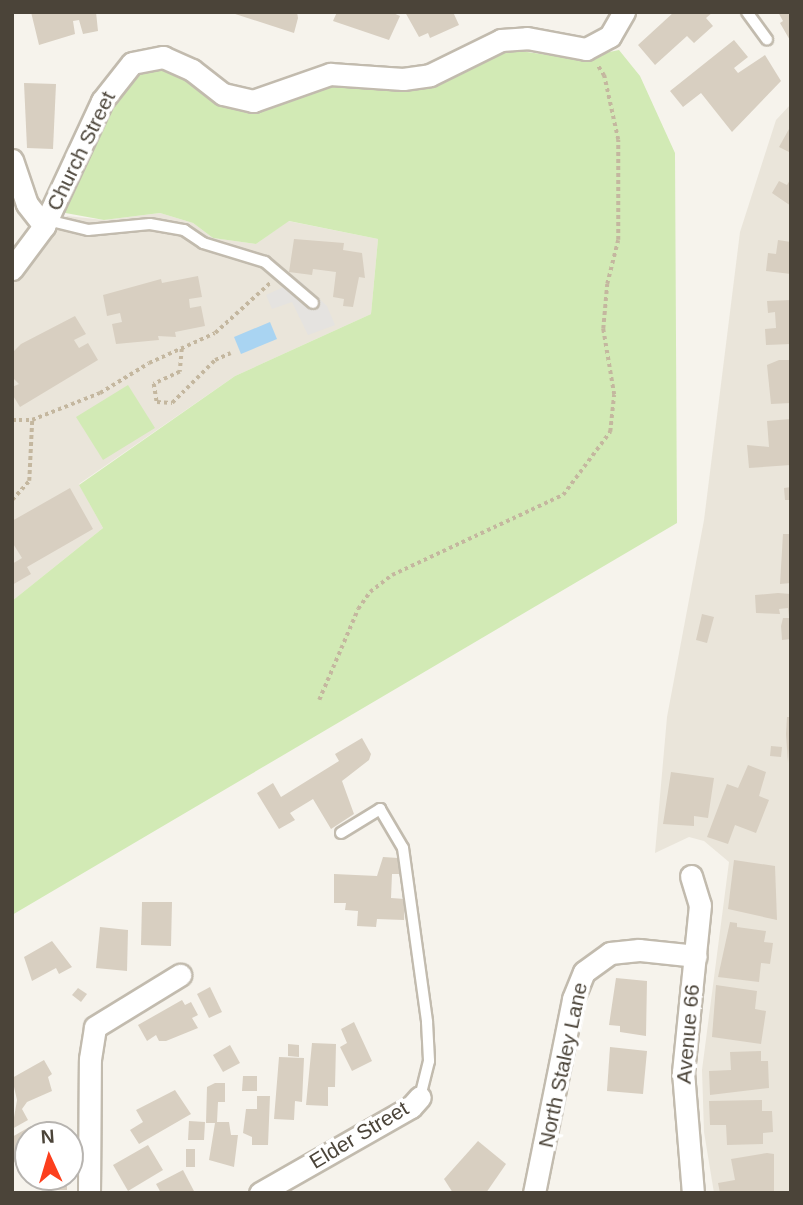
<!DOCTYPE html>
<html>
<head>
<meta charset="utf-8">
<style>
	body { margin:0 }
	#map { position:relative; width:803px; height:1205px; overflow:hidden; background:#f6f3ec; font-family:Helvetica,sans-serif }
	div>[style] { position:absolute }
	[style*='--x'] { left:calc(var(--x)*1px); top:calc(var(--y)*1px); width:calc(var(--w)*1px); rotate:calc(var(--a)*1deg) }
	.residential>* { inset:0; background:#eae5da }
	.green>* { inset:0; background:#d2eab5 }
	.parking>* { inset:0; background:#e5e3e0 }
	.water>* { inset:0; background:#a9d4f2 }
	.building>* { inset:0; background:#d8cfc1 }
	.path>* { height:3.5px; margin-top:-1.75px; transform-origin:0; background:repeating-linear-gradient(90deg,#c4b79f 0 3.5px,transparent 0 7px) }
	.roads { filter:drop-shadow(2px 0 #c2bbae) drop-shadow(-2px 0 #c2bbae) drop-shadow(0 2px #c2bbae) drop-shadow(0 -2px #c2bbae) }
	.service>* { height:10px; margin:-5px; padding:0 5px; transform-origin:5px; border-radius:5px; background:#fff }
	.minor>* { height:21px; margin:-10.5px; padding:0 10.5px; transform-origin:10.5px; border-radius:10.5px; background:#fff }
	span { translate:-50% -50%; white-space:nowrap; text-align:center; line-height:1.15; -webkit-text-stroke:7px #fff; paint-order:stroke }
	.street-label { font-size:21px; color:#4b4439 }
	.frame { position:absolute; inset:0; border:14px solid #4b4439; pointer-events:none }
	.north { position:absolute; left:14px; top:1121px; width:70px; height:70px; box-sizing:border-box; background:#fff; border:2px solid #b7b4b0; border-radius:50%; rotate:356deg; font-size:19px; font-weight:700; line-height:28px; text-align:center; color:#4b4439 }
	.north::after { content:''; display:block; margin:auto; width:24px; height:32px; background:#fc3f1d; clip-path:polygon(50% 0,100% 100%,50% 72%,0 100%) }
</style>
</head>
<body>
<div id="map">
	<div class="residential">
		<i style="clip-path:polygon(791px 104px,791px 1193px,714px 1193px,704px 1132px,702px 1070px,729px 862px,704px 841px,689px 837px,655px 853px,667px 717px,704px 520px,740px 232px,776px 120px)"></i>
		<i style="clip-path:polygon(160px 213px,193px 223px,213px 238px,256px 244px,288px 221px,378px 239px,371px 314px,235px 376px,79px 484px,103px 528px,12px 601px,12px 279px,67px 216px,104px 220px)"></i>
	</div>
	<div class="green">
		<i style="clip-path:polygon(499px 48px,576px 59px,619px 50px,640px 76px,675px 153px,677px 523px,12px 915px,12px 601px,103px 528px,79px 485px,235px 376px,371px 314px,378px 239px,289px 221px,256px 244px,213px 238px,193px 223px,160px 213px,104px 220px,60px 212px,106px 104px,134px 70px,162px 66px,181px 75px,216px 103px,236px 108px,334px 84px,364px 84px)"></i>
		<i style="clip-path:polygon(128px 385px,155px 428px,103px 460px,76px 417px)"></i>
	</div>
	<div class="parking">
		<i style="clip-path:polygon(299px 280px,327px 306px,335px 325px,308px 335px,292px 302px,272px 309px,266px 295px)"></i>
	</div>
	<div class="water">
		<i style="clip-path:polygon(270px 322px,277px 339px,241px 354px,234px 337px)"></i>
	</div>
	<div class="building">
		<i style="clip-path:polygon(31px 12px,96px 12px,98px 31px,83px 34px,79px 20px,73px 21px,75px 34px,39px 45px)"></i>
		<i style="clip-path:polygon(229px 12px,297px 12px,298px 18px,294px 33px)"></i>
		<i style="clip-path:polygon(337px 12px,391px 12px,400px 16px,389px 40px,333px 21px)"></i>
		<i style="clip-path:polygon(405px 12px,453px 12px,459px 25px,430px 38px,428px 33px,419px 37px)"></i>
		<i style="clip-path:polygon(674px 12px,713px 12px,706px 18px,713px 26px,694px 43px,687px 36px,655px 65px,638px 45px)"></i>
		<i style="clip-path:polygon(778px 12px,791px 12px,791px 42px,780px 23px,783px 21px)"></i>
		<i style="clip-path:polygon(734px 40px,748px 57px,734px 68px,738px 73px,765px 55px,781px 81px,732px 132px,701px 93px,683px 107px,670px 91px)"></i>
		<i style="clip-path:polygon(24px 83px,56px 84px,53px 149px,27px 148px)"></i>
		<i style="clip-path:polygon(789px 129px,791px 131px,791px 153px,779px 147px)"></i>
		<i style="clip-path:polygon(791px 178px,791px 206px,772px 193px,779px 181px,787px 185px)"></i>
		<i style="clip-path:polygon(294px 239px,344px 243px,343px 250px,362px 253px,365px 278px,359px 277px,353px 307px,343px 306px,344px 299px,333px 297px,336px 272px,313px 269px,312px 275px,289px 272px)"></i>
		<i style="clip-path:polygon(778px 240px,791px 242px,791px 274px,766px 271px,768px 253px,776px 254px)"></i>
		<i style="clip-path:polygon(198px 276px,202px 297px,189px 299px,190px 308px,201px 306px,205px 326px,175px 332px,176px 337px,158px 336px,159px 340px,116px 344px,112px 324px,122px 322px,120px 313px,107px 316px,103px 295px,161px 279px,162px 283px)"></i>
		<i style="clip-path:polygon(791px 300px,791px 344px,766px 345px,765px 329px,776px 328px,775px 312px,768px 313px,767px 301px)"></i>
		<i style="clip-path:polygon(75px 316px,86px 334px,74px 340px,79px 348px,88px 343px,98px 360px,20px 407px,12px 394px,12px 387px,19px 384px,12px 377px,12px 353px,21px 344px)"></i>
		<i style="clip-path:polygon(779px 360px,791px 360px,791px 403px,771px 404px,767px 365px)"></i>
		<i style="clip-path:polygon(791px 419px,791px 465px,749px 468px,747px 445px,769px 447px,767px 421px)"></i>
		<i style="clip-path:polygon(791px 487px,791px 500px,785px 500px,784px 488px)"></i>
		<i style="clip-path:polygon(70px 488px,93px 529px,27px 567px,31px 574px,12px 585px,12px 564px,22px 558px,12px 542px,12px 521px)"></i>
		<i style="clip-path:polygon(783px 534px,791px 534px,791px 583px,780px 584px)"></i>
		<i style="clip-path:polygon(778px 593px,791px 594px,791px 639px,782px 640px,781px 626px,783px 618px,789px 618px,788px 608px,779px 609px,780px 614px,756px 613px,755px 595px)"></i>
		<i style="clip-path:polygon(702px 614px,714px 617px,707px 643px,696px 640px)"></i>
		<i style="clip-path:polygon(787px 717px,791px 717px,788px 763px,786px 734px)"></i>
		<i style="clip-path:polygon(362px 738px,371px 754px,369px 760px,342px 781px,354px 814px,331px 829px,313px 799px,290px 813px,295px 820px,279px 829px,257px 793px,273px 783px,281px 797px,339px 761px,335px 754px)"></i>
		<i style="clip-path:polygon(771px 746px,782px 747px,781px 757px,770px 756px)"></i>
		<i style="clip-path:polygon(748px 765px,766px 772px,759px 796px,769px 800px,756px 833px,735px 825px,728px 844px,707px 837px,727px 784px,738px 788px)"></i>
		<i style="clip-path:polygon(671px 772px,714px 778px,708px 818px,694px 816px,694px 826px,663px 824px)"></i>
		<i style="clip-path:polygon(383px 857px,398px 858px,400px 864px,399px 874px,392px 874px,391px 898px,405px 899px,404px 920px,377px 919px,376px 927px,357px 926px,358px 911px,345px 910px,346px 903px,334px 903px,334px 874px,377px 876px)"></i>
		<i style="clip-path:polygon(734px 860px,775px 866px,777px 920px,728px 909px)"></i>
		<i style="clip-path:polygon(142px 902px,172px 902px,171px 946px,141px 945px)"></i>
		<i style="clip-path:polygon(730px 922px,737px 923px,737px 927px,766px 931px,764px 942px,773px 943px,770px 964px,761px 963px,759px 982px,718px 977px)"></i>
		<i style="clip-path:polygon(100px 927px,128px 930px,127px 971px,96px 968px)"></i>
		<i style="clip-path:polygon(52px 941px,72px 967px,59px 974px,56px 968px,32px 981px,24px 957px)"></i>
		<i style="clip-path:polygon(616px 978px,647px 981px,646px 1036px,620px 1032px,620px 1026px,609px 1025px)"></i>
		<i style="clip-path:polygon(716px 985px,757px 991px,755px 1009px,766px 1011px,761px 1044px,712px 1037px)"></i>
		<i style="clip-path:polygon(210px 987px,222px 1012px,209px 1018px,197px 994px)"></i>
		<i style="clip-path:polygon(78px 988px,87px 994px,81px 1002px,72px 995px)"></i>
		<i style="clip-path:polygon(182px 1000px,185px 1005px,191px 1002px,198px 1015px,192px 1018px,198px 1028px,166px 1041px,159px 1041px,156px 1035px,147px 1041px,138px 1025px)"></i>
		<i style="clip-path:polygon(354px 1022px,372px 1061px,352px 1071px,340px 1047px,347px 1043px,341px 1029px)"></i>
		<i style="clip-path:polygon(312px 1043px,336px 1044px,335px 1087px,328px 1087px,328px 1106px,306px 1105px)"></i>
		<i style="clip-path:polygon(288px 1044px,299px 1045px,299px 1057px,288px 1056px)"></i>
		<i style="clip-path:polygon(230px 1045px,240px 1063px,223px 1072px,213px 1055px)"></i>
		<i style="clip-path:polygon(610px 1047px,647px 1051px,643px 1094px,607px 1091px)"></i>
		<i style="clip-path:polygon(761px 1051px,761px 1061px,768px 1061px,769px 1088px,710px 1095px,709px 1071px,731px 1070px,730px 1052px)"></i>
		<i style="clip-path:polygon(279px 1057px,304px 1058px,302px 1102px,295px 1101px,294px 1120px,274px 1119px)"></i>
		<i style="clip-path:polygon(44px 1060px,52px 1074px,48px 1077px,52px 1091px,27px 1102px,22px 1109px,28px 1120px,12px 1129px,17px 1100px,12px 1078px)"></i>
		<i style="clip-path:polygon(243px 1076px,257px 1076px,257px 1091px,242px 1091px)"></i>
		<i style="clip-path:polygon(215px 1083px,225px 1083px,225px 1102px,218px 1102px,217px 1122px,229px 1122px,231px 1135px,238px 1135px,234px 1167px,209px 1160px,215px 1123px,206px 1123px,207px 1087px)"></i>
		<i style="clip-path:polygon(175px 1090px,191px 1114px,139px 1144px,130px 1130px,143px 1122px,136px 1110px)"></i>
		<i style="clip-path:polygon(257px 1096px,270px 1096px,268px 1145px,252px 1145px,252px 1137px,243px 1133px,246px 1109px,257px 1109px)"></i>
		<i style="clip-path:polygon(762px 1100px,762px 1111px,772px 1111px,773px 1132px,763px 1133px,763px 1144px,727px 1145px,726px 1125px,710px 1125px,709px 1101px)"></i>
		<i style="clip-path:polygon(189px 1121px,205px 1122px,204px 1140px,188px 1140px)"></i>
		<i style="clip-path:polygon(31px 1126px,36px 1135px,28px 1135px,25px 1179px,12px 1158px,12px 1137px)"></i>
		<i style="clip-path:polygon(478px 1141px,506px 1164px,486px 1193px,453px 1193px,444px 1179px)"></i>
		<i style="clip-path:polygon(148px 1145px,163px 1170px,128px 1191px,113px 1165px)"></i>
		<i style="clip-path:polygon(186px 1149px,195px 1149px,195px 1167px,186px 1167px)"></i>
		<i style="clip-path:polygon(767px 1153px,774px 1154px,774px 1193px,720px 1193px,718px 1183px,735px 1180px,731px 1159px)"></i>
		<i style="clip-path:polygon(183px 1170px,195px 1193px,161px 1193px,156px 1184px)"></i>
		<i style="clip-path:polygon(53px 1177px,67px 1177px,67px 1190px,53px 1190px)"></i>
	</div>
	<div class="path">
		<i style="--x:182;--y:349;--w:23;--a:95"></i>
		<i style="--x:180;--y:372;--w:29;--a:155"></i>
		<i style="--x:154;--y:384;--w:18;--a:81"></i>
		<i style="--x:157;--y:402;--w:15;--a:4"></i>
		<i style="--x:172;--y:403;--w:61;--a:-45"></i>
		<i style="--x:215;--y:360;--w:17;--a:-24"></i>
		<i style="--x:12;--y:420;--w:20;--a:0"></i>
		<i style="--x:32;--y:420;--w:73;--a:-21.7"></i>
		<i style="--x:100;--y:393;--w:57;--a:-31.5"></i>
		<i style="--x:149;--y:363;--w:72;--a:-24.4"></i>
		<i style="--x:215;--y:333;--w:74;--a:-42.3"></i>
		<i style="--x:12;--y:500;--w:25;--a:-48"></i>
		<i style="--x:29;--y:481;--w:61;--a:-87.2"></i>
		<i style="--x:319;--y:700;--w:99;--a:-66.8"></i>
		<i style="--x:358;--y:609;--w:21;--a:-55"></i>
		<i style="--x:370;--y:592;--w:28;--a:-38"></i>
		<i style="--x:392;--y:575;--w:189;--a:-25.1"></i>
		<i style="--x:563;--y:495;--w:79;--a:-53.3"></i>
		<i style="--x:610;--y:432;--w:37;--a:-84"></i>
		<i style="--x:614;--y:395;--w:67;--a:-99.5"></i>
		<i style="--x:603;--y:329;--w:45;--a:-84.9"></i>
		<i style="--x:607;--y:284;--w:45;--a:-76"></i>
		<i style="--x:618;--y:240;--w:100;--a:-90"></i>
		<i style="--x:618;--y:140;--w:66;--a:-102.3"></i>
		<i style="--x:604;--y:76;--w:13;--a:-122"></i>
	</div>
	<div class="roads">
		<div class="service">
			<i style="--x:747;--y:12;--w:34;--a:54"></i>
			<i style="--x:47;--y:220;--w:42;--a:13.7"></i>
			<i style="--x:88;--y:230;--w:62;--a:-5.5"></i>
			<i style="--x:150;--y:224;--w:35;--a:10"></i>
			<i style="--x:184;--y:230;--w:23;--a:34"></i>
			<i style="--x:203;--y:243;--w:65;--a:17"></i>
			<i style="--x:265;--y:262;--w:63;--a:40.5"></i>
			<i style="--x:341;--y:833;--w:46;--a:-31.6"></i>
			<i style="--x:380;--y:809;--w:45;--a:59.5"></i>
			<i style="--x:403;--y:848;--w:176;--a:82.1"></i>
			<i style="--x:427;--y:1022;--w:39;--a:87"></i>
			<i style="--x:429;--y:1061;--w:37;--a:104"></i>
		</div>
		<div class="minor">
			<i style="--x:12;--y:160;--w:46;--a:71.2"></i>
			<i style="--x:27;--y:204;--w:28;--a:52"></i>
			<i style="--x:12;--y:269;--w:54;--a:-53.3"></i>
			<i style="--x:44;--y:226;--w:138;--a:-65.1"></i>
			<i style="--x:102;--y:101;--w:48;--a:-51.7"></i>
			<i style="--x:132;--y:63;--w:32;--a:-11"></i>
			<i style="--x:163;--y:57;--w:32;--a:24"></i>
			<i style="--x:192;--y:70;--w:39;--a:38"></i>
			<i style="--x:223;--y:94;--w:31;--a:13"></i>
			<i style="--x:253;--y:101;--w:82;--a:-19.3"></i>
			<i style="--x:330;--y:74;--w:73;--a:3.9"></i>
			<i style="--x:403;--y:79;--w:27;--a:-8"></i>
			<i style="--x:430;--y:75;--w:79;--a:-26.2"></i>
			<i style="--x:501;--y:40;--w:26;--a:-4"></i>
			<i style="--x:527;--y:38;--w:60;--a:10.6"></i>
			<i style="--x:586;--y:49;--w:27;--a:-28"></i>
			<i style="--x:610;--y:36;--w:28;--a:-60"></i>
			<i style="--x:691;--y:876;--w:30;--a:73"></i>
			<i style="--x:700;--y:905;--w:168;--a:95.8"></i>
			<i style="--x:683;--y:1072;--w:121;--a:85.3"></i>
			<i style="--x:89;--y:1193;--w:134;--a:-89.6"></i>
			<i style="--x:90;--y:1059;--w:32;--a:-81"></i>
			<i style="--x:95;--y:1027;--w:100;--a:-31.5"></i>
			<i style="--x:260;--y:1193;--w:174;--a:-29.7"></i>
			<i style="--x:411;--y:1107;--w:13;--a:-48"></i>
			<i style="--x:534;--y:1193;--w:198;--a:-78.6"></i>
			<i style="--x:573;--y:999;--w:29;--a:-68"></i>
			<i style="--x:584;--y:972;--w:32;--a:-36"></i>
			<i style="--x:610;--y:953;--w:29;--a:-6"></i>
			<i style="--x:639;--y:950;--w:57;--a:6"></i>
		</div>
	</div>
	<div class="street-label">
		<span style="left:81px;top:151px;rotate:-64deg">Church Street</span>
		<span style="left:688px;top:1034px;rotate:-85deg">Avenue 66</span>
		<span style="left:563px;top:1065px;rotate:-78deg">North Staley Lane</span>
		<span style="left:359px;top:1135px;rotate:-31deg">Elder Street</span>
	</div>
	<div class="frame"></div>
	<div class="north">N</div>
</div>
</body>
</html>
